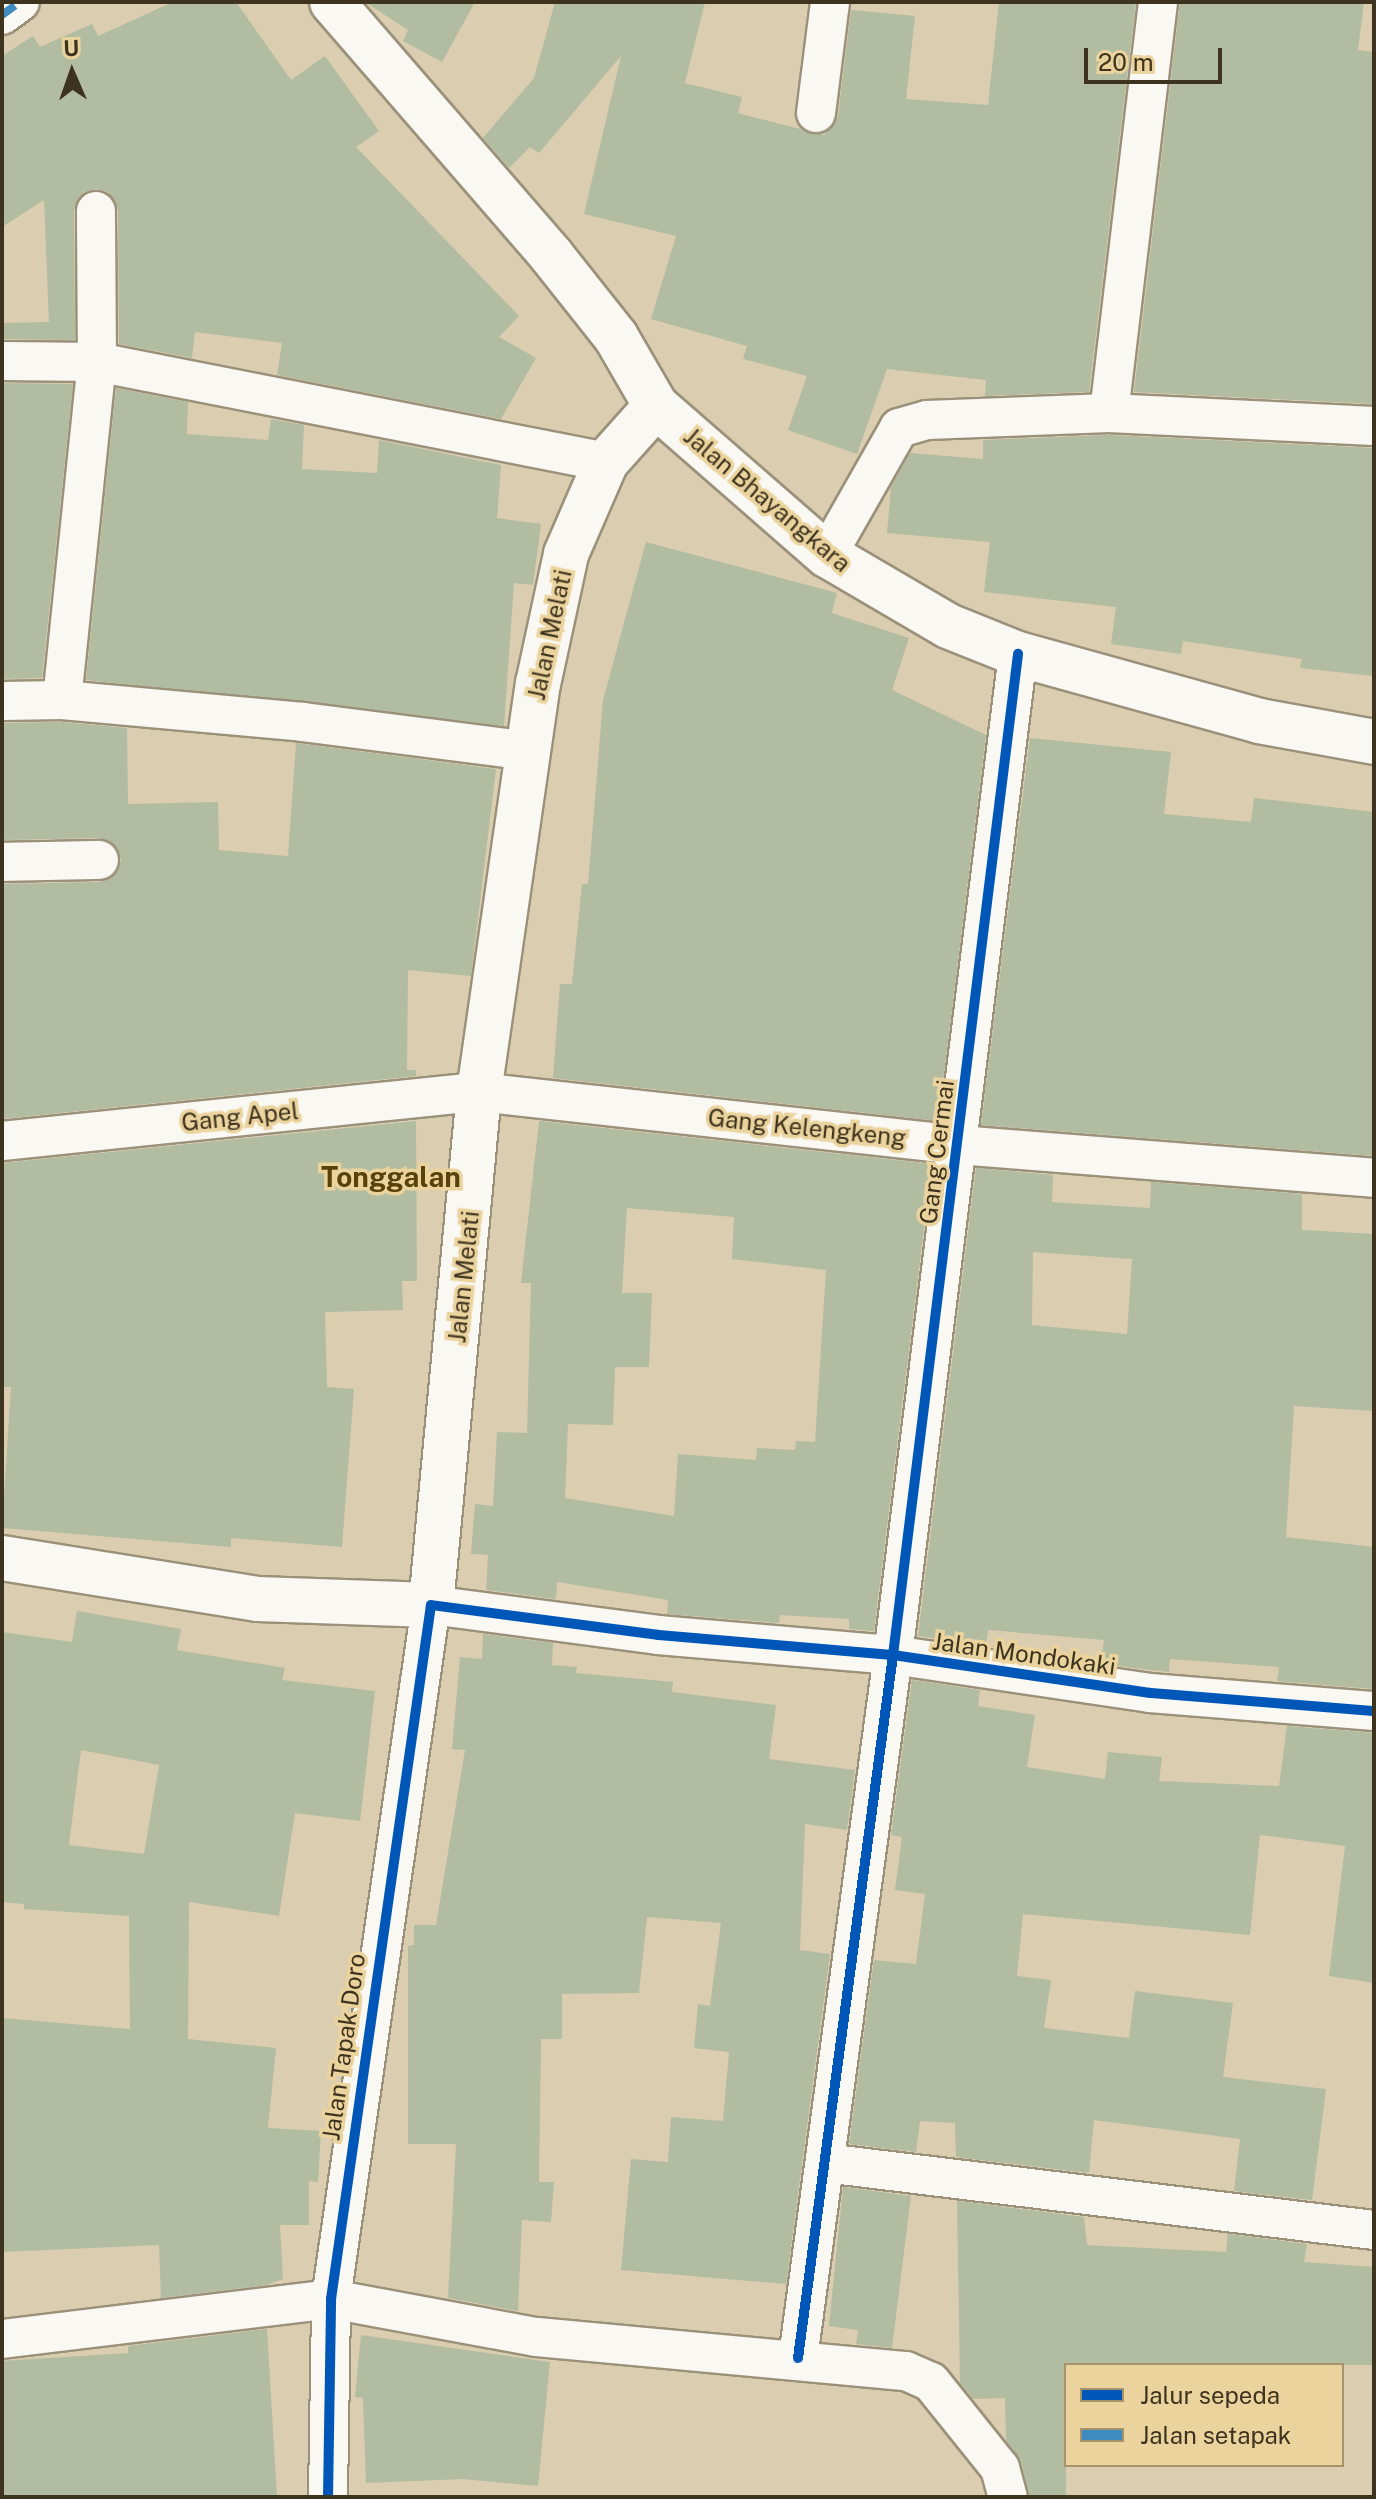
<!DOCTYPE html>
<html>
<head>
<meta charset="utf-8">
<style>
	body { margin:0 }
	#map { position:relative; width:1376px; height:2499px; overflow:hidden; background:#dacdb0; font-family:"Public Sans",sans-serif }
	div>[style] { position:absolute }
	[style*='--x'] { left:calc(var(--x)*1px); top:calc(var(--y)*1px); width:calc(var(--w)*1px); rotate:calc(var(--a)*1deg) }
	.building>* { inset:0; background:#b2bca1 }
	.roads { filter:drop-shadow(2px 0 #9b917a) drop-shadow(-2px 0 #9b917a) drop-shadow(0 2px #9b917a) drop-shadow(0 -2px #9b917a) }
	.minor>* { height:38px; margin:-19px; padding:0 19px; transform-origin:19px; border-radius:19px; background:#f9f8f3 }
	.tertiary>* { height:44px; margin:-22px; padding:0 22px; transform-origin:22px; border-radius:22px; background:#f9f8f3 }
	.quiet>* { height:8px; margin-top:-4px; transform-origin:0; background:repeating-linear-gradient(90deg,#3e8cbf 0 16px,transparent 0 24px) }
	.cycleway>* { height:10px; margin:-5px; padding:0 5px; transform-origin:5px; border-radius:5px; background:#0057b8 }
	span { translate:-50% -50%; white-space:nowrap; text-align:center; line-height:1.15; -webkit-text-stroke:7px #ebd39e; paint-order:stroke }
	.street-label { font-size:24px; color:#3d331e }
	.quarter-label { font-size:28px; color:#57420b; font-weight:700 }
	.frame { position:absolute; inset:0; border:4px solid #3d331e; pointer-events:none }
	.legend { position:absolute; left:1064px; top:2363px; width:280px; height:104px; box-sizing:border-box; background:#ebd39e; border:2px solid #a5936b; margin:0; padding:10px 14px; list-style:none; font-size:24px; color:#3d331e }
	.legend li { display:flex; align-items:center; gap:16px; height:40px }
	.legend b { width:40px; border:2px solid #a5936b }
	.north { position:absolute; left:32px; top:32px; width:80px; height:80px; -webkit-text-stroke:6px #ebd39e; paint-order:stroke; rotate:358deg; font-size:22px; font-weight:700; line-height:32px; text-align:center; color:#3d331e }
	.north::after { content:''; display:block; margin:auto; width:28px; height:36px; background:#3d331e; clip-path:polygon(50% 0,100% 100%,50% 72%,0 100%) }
	.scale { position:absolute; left:1084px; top:48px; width:138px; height:36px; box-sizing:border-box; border:4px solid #3d331e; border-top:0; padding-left:10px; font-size:24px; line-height:28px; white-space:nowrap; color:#3d331e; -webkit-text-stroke:6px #ebd39e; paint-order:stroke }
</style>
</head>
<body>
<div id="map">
	<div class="building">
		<i style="clip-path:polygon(173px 2px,236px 2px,291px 80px,325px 56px,379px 131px,356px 147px,519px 316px,499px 337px,536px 358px,501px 419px,277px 375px,282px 343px,195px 332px,192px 358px,119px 344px,118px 210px,108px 192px,97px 189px,84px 192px,74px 210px,75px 340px,2px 339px,2px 323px,49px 322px,44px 200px,2px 227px,2px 56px,33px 36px,40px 47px,92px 24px,98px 36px)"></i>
		<i style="clip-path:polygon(365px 2px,475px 2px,442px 62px,403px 41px,408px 30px)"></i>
		<i style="clip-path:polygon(555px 2px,705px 2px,685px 83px,742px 97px,738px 113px,824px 135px,838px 116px,851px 10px,915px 16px,906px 99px,988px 105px,999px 2px,1136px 2px,1089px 392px,985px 396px,986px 380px,887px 369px,857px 454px,788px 430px,807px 376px,743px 359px,747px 346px,651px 319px,676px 236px,584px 214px,621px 56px,539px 153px,530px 147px,509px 168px,483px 138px,534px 78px)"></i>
		<i style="clip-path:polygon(1180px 2px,1364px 2px,1358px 50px,1374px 52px,1374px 404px,1134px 392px)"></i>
		<i style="clip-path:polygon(2px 383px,73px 384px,42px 678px,2px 679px)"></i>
		<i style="clip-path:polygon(116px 388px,188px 402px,187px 434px,268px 440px,271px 419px,304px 425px,302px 469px,377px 473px,379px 440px,501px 465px,497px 518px,541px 524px,533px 585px,514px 583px,504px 726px,86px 680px)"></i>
		<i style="clip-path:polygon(1109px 435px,1374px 448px,1374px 676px,1300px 668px,1302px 659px,1183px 641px,1181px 654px,1111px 644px,1116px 607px,984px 592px,990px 542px,887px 533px,891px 487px,910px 453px,983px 459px,983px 440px)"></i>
		<i style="clip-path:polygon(646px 542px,837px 593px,832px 613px,909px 638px,892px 690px,986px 735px,938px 1121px,553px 1078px,560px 984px,572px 984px,582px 884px,588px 884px,603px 700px)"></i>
		<i style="clip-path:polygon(61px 722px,127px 728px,128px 804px,218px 802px,219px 850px,288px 856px,296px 743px,496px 769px,471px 976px,408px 970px,407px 1070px,416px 1070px,416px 1076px,2px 1119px,2px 884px,100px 882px,118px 871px,121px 860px,117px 848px,99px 838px,2px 840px,2px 723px)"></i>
		<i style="clip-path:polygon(1030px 738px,1171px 752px,1164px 814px,1251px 822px,1254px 798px,1374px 812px,1374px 1156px,981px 1125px)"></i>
		<i style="clip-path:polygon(416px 1121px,417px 1281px,402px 1281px,403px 1310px,325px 1312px,327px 1387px,354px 1389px,342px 1547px,231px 1538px,231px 1547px,2px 1528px,11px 1387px,2px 1387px,2px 1163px)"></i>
		<i style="clip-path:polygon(evenodd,539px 1121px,932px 1164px,874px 1631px,849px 1629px,849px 1619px,780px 1615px,779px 1623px,667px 1614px,668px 1600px,557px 1582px,556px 1599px,486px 1590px,488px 1555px,471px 1554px,475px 1504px,493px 1506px,497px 1432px,527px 1433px,531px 1283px,521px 1283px,539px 1121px,627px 1208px,734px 1217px,732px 1259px,826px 1270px,815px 1442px,796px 1441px,795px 1450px,757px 1448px,756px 1460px,678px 1454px,674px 1516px,565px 1498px,568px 1424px,613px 1425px,615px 1367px,649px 1367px,652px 1293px,622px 1293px,627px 1208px)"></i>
		<i style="clip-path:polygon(evenodd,976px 1168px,1053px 1175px,1052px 1202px,1150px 1208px,1151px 1182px,1302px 1194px,1302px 1230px,1374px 1234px,1374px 1411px,1294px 1406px,1286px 1537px,1374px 1547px,1374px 1689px,1277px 1681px,1279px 1667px,1170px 1659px,1169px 1672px,1101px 1664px,1104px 1640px,988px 1630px,986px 1646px,918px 1636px,976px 1168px,1033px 1252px,1132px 1259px,1127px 1334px,1032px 1325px,1033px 1252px)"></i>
		<i style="clip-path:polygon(evenodd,77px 1611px,181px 1629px,177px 1650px,285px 1668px,282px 1680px,375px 1691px,360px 1821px,295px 1813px,279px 1916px,189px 1902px,188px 2039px,276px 2048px,268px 2128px,321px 2131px,318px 2182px,309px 2181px,309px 2225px,280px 2225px,283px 2279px,266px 2285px,161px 2298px,159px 2245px,2px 2252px,2px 2018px,130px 2029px,129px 1916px,24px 1909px,24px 1904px,2px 1902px,2px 1632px,72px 1642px,77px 1611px,81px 1750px,159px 1765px,144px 1854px,69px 1845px,81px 1750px)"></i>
		<i style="clip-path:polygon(483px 1634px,553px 1643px,552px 1665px,577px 1667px,576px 1673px,673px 1682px,672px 1692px,776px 1705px,769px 1759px,855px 1770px,847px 1830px,805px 1824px,800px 1950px,830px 1954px,786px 2284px,621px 2270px,631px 2159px,668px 2162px,671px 2117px,723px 2121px,729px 2052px,694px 2048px,698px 2004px,710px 2006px,721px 1923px,647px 1917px,639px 1993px,562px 1994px,562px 2039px,541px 2039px,539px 2182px,554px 2182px,551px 2222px,522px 2220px,518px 2311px,448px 2298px,456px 2144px,408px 2144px,408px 1946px,414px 1945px,414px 1925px,436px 1925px,465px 1750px,452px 1749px,460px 1657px,482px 1659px)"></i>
		<i style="clip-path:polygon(912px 1680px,980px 1690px,978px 1706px,1035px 1715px,1027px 1767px,1105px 1779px,1108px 1752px,1162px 1757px,1159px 1781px,1279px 1786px,1287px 1726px,1374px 1733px,1374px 1983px,1329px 1976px,1345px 1846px,1260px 1835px,1250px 1935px,1023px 1914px,1017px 1976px,1051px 1980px,1044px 2028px,1129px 2038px,1135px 1991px,1233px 2003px,1223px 2077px,1326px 2089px,1312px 2200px,1234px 2191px,1240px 2139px,1094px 2120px,1089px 2173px,956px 2157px,955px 2123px,920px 2121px,916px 2152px,849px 2144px,874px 1960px,916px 1964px,925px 1894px,895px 1890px,902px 1837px,891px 1835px)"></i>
		<i style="clip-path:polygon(843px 2187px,911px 2196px,892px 2348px,856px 2344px,858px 2330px,829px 2326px)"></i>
		<i style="clip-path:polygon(957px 2201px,1084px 2217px,1087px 2245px,1226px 2252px,1228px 2234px,1307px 2244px,1304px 2262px,1374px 2267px,1374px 2365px,1066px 2365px,1066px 2497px,1029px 2497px,1021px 2462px,1006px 2440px,1005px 2398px,973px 2399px,960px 2383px)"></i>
		<i style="clip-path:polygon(267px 2329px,277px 2497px,2px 2497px,2px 2361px,128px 2353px,128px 2346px)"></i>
		<i style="clip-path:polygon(361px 2335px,550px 2362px,538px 2486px,463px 2479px,366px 2483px,363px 2398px,355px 2397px)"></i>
	</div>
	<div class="roads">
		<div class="minor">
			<i style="--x:2;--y:15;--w:22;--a:-36"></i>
			<i style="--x:816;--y:113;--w:112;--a:-82.8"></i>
			<i style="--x:2;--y:361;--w:95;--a:0.6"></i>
			<i style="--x:97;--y:362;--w:519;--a:11.11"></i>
			<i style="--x:1109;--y:413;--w:414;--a:-83.2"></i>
			<i style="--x:827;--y:555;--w:146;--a:-60.4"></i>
			<i style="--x:899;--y:428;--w:29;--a:-16"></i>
			<i style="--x:927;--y:420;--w:182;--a:-2.2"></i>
			<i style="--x:1109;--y:413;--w:265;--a:2.8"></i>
			<i style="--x:62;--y:700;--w:340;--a:-84.1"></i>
			<i style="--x:97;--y:362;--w:151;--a:-90.4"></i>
			<i style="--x:2;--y:701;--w:60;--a:-1"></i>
			<i style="--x:62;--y:700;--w:242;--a:5.2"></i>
			<i style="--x:303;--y:722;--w:228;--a:7.3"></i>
			<i style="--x:2;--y:862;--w:97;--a:-1.2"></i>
			<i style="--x:2;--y:1141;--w:480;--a:-5.9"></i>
			<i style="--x:479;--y:1092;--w:482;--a:6.3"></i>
			<i style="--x:958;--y:1145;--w:417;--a:4.5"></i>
			<i style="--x:825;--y:2163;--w:553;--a:6.96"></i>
			<i style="--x:2;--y:2339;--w:331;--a:-6.9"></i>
			<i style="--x:331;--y:2299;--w:209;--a:10.5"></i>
			<i style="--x:537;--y:2337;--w:371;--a:5.3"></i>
			<i style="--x:906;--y:2371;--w:27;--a:24"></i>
			<i style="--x:931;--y:2382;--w:110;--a:51.3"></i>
			<i style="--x:1000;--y:2468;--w:30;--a:75"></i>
			<i style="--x:798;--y:2358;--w:709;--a:-82.3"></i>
			<i style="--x:893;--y:1655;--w:1009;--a:-82.88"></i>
			<i style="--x:328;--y:2497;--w:198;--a:-89.1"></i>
			<i style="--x:331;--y:2299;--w:701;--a:-81.8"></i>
			<i style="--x:431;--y:1605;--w:229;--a:7.5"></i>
			<i style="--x:658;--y:1635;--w:236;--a:4.9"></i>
			<i style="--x:893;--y:1655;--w:260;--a:8.4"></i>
			<i style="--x:1150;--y:1693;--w:225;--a:4.6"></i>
		</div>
		<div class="tertiary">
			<i style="--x:332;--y:2;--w:335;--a:49.1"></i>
			<i style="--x:551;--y:255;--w:105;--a:51.6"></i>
			<i style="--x:616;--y:337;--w:80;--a:59.9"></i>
			<i style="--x:656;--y:406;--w:227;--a:41.1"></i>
			<i style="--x:827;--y:555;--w:140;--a:30.4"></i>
			<i style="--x:948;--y:626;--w:75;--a:21.8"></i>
			<i style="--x:1018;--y:654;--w:250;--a:15.5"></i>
			<i style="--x:1259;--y:721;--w:117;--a:10.3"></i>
			<i style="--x:2;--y:1558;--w:259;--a:9.1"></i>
			<i style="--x:258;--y:1599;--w:173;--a:2"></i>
			<i style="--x:431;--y:1605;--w:515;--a:-84.65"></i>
			<i style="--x:479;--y:1092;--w:412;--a:-81.8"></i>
			<i style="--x:538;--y:684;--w:133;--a:-77.8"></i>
			<i style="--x:566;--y:554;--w:100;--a:-66.5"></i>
			<i style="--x:606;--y:462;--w:75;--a:-48.2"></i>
		</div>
	</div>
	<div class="quiet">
		<i style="--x:2;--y:15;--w:22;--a:-36"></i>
	</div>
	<div class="cycleway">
		<i style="--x:798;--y:2358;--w:709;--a:-82.3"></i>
		<i style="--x:893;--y:1655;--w:1009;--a:-82.88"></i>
		<i style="--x:328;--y:2497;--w:198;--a:-89.1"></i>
		<i style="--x:331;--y:2299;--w:701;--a:-81.8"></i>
		<i style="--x:431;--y:1605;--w:229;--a:7.5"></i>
		<i style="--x:658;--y:1635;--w:236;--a:4.9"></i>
		<i style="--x:893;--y:1655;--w:260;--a:8.4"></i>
		<i style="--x:1150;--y:1693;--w:225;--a:4.6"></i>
	</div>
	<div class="street-label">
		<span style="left:767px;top:500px;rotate:40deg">Jalan Bhayangkara</span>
		<span style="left:550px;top:635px;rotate:-78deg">Jalan Melati</span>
		<span style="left:240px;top:1117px;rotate:-6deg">Gang Apel</span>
		<span style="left:807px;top:1128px;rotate:6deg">Gang Kelengkeng</span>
		<span style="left:937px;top:1152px;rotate:-83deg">Gang Cermai</span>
		<span style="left:464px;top:1277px;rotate:-84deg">Jalan Melati</span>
		<span style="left:1024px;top:1654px;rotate:8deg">Jalan Mondokaki</span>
		<span style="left:344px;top:2047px;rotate:-82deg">Jalan Tapak Doro</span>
	</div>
	<div class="quarter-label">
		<span style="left:391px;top:1177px">Tonggalan</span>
	</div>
	<div class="frame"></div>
	<ul class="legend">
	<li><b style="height:10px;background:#0057b8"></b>Jalur sepeda</li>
	<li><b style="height:10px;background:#3e8cbf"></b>Jalan setapak</li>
	</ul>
	<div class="north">U</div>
	<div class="scale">20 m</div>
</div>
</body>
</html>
